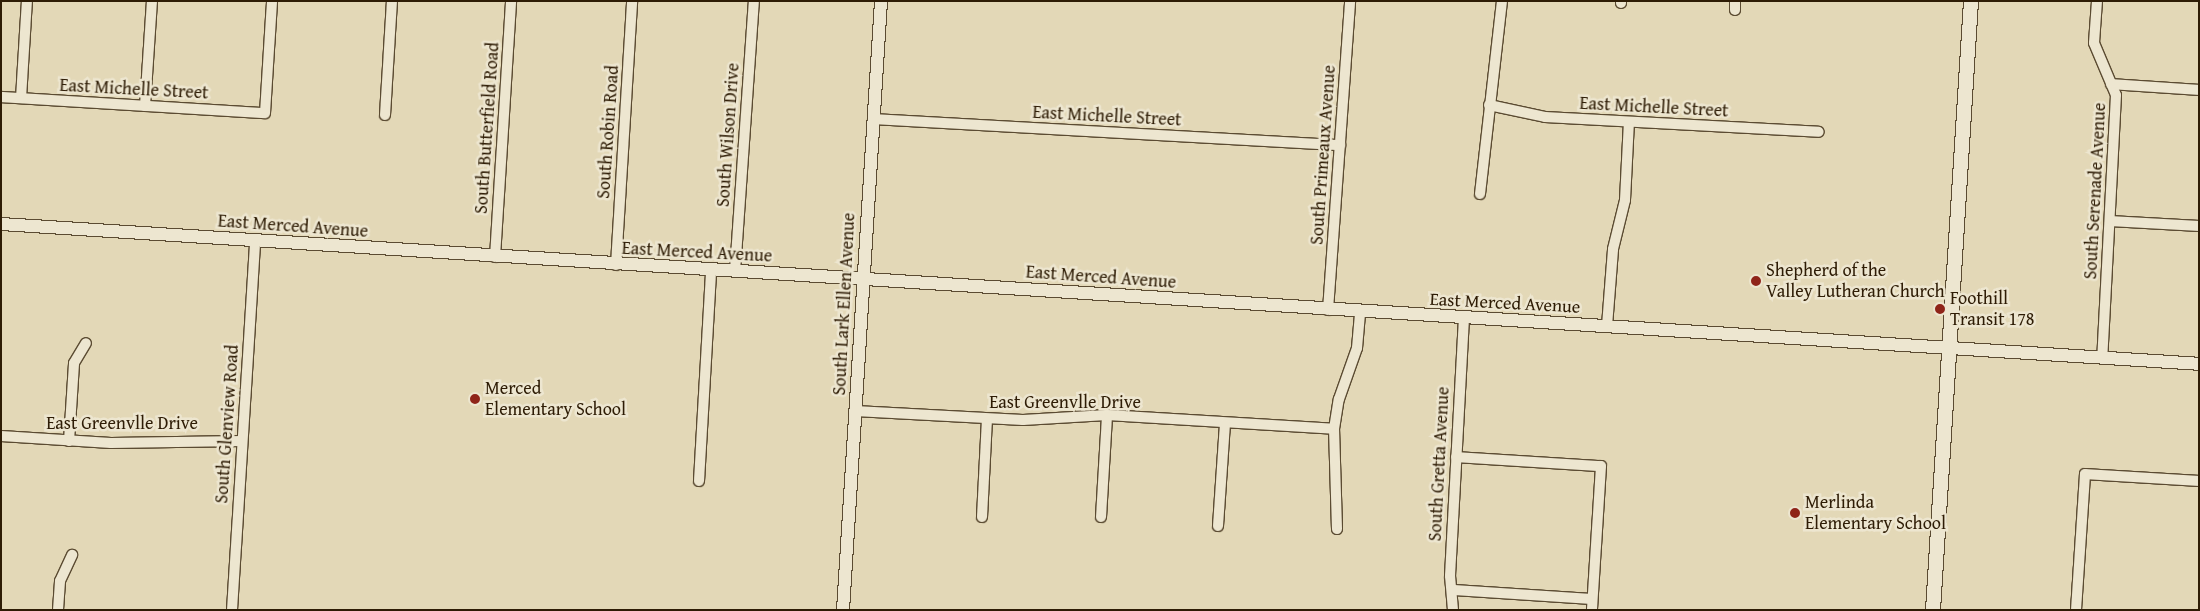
<!DOCTYPE html>
<html>
<head>
<meta charset="utf-8">
<style>
	body { margin:0 }
	#map { position:relative; width:2200px; height:611px; overflow:hidden; background:#e3d8b7; font-family:"Gentium Book Plus",serif }
	div>[style] { position:absolute }
	[style*='--x'] { left:calc(var(--x)*1px); top:calc(var(--y)*1px); width:calc(var(--w)*1px); rotate:calc(var(--a)*1deg) }
	.roads { filter:drop-shadow(1px 0 #5b4b32) drop-shadow(-1px 0 #5b4b32) drop-shadow(0 1px #5b4b32) drop-shadow(0 -1px #5b4b32) }
	.minor>* { height:10px; margin:-5px; padding:0 5px; transform-origin:5px; border-radius:5px; background:#ede6d0 }
	.tertiary>* { height:12px; margin:-6px; padding:0 6px; transform-origin:6px; border-radius:6px; background:#ede6d0 }
	.secondary>* { height:14px; margin:-7px; padding:0 7px; transform-origin:7px; border-radius:7px; background:#ede6d0 }
	.dots>* { width:14px; height:14px; translate:-50% -50%; box-sizing:border-box; border:2px solid #ede6d0; border-radius:50% }
	span { translate:-50% -50%; white-space:nowrap; text-align:center; line-height:1.15; -webkit-text-stroke:5px #ede6d0; paint-order:stroke }
	.street-label { font-size:18px; color:#2e1c05 }
	.poi-label { font-size:18px; color:#2e1c05 }
	.left { translate:0 -50%; text-align:left }
	.frame { position:absolute; inset:0; border:2px solid #2e1c05; pointer-events:none }
</style>
</head>
<body>
<div id="map">
	<div class="roads">
		<div class="minor">
			<i style="--x:2097;--y:1;--w:42;--a:94.1"></i>
			<i style="--x:2094;--y:43;--w:56;--a:67.1"></i>
			<i style="--x:2116;--y:95;--w:263;--a:93"></i>
			<i style="--x:1621;--y:3;--w:2;--a:-90"></i>
			<i style="--x:1735;--y:10;--w:9;--a:-90"></i>
			<i style="--x:2111;--y:84;--w:88;--a:3.9"></i>
			<i style="--x:1;--y:97;--w:264;--a:3.5"></i>
			<i style="--x:265;--y:113;--w:112;--a:-86.4"></i>
			<i style="--x:21;--y:98;--w:97;--a:-86.5"></i>
			<i style="--x:1489;--y:105;--w:57;--a:12.1"></i>
			<i style="--x:1545;--y:117;--w:274;--a:3.1"></i>
			<i style="--x:145;--y:106;--w:105;--a:-86.2"></i>
			<i style="--x:385;--y:115;--w:114;--a:-86.5"></i>
			<i style="--x:873;--y:119;--w:468;--a:3.2"></i>
			<i style="--x:1480;--y:194;--w:194;--a:-83.5"></i>
			<i style="--x:2110;--y:221;--w:89;--a:3.2"></i>
			<i style="--x:495;--y:257;--w:256;--a:-86.4"></i>
			<i style="--x:616;--y:265;--w:264;--a:-86.5"></i>
			<i style="--x:735;--y:271;--w:271;--a:-86"></i>
			<i style="--x:1328;--y:310;--w:310;--a:-85.9"></i>
			<i style="--x:1607;--y:326;--w:77;--a:-85.5"></i>
			<i style="--x:1613;--y:249;--w:50;--a:-76.2"></i>
			<i style="--x:1625;--y:200;--w:78;--a:-87.1"></i>
			<i style="--x:855;--y:411;--w:168;--a:3.1"></i>
			<i style="--x:1023;--y:420;--w:84;--a:-3.4"></i>
			<i style="--x:1107;--y:415;--w:227;--a:3.5"></i>
			<i style="--x:1;--y:436;--w:110;--a:3.6"></i>
			<i style="--x:111;--y:443;--w:131;--a:-0.9"></i>
			<i style="--x:69;--y:441;--w:78;--a:-86.3"></i>
			<i style="--x:74;--y:363;--w:23;--a:-59"></i>
			<i style="--x:1456;--y:457;--w:145;--a:3.6"></i>
			<i style="--x:1601;--y:466;--w:144;--a:93.6"></i>
			<i style="--x:699;--y:481;--w:211;--a:-86.7"></i>
			<i style="--x:982;--y:517;--w:98;--a:-87.1"></i>
			<i style="--x:1101;--y:517;--w:102;--a:-86.6"></i>
			<i style="--x:1218;--y:526;--w:102;--a:-86.1"></i>
			<i style="--x:1337;--y:529;--w:100;--a:-91.7"></i>
			<i style="--x:1334;--y:429;--w:30;--a:-81"></i>
			<i style="--x:1339;--y:399;--w:54;--a:-70.6"></i>
			<i style="--x:1357;--y:348;--w:36;--a:-85"></i>
			<i style="--x:1454;--y:590;--w:138;--a:3.7"></i>
			<i style="--x:58;--y:610;--w:29;--a:-86"></i>
			<i style="--x:60;--y:581;--w:29;--a:-65"></i>
			<i style="--x:232;--y:610;--w:370;--a:-86.4"></i>
			<i style="--x:1453;--y:610;--w:34;--a:-95"></i>
			<i style="--x:1450;--y:576;--w:257;--a:-86.9"></i>
			<i style="--x:2076;--y:610;--w:136;--a:-86.2"></i>
			<i style="--x:2085;--y:474;--w:114;--a:3.5"></i>
		</div>
		<div class="tertiary">
			<i style="--x:1;--y:224;--w:2202;--a:3.64"></i>
			<i style="--x:843;--y:610;--w:610;--a:-86.43"></i>
		</div>
		<div class="secondary">
			<i style="--x:1933;--y:610;--w:610;--a:-86.43"></i>
		</div>
	</div>
	<div class="dots">
		<i style="left:1756px;top:281px;background:#8f2418"></i>
		<i style="left:1940px;top:309px;background:#8f2418"></i>
		<i style="left:475px;top:399px;background:#8f2418"></i>
		<i style="left:1795px;top:513px;background:#8f2418"></i>
	</div>
	<div class="street-label">
		<span style="left:134px;top:89px;rotate:3deg">East Michelle Street</span>
		<span style="left:1654px;top:107px;rotate:3deg">East Michelle Street</span>
		<span style="left:1107px;top:116px;rotate:3deg">East Michelle Street</span>
		<span style="left:487px;top:128px;rotate:-86deg">South Butterfield Road</span>
		<span style="left:608px;top:132px;rotate:-86deg">South Robin Road</span>
		<span style="left:728px;top:135px;rotate:-86deg">South Wilson Drive</span>
		<span style="left:1323px;top:155px;rotate:-86deg">South Primeaux Avenue</span>
		<span style="left:2095px;top:191px;rotate:-87deg">South Serenade Avenue</span>
		<span style="left:293px;top:226px;rotate:4deg">East Merced Avenue</span>
		<span style="left:697px;top:252px;rotate:3deg">East Merced Avenue</span>
		<span style="left:1101px;top:277px;rotate:4deg">East Merced Avenue</span>
		<span style="left:1505px;top:303px;rotate:3deg">East Merced Avenue</span>
		<span style="left:844px;top:304px;rotate:-87deg">South Lark Ellen Avenue</span>
		<span style="left:1065px;top:402px">East Greenvlle Drive</span>
		<span style="left:122px;top:423px">East Greenvlle Drive</span>
		<span style="left:227px;top:424px;rotate:-86deg">South Glenview Road</span>
		<span style="left:1439px;top:464px;rotate:-87deg">South Gretta Avenue</span>
	</div>
	<div class="poi-label">
		<span class="left" style="left:1766px;top:281px">Shepherd of the<br>Valley Lutheran Church</span>
		<span class="left" style="left:1950px;top:309px">Foothill<br>Transit 178</span>
		<span class="left" style="left:485px;top:399px">Merced<br>Elementary School</span>
		<span class="left" style="left:1805px;top:513px">Merlinda<br>Elementary School</span>
	</div>
	<div class="frame"></div>
</div>
</body>
</html>
